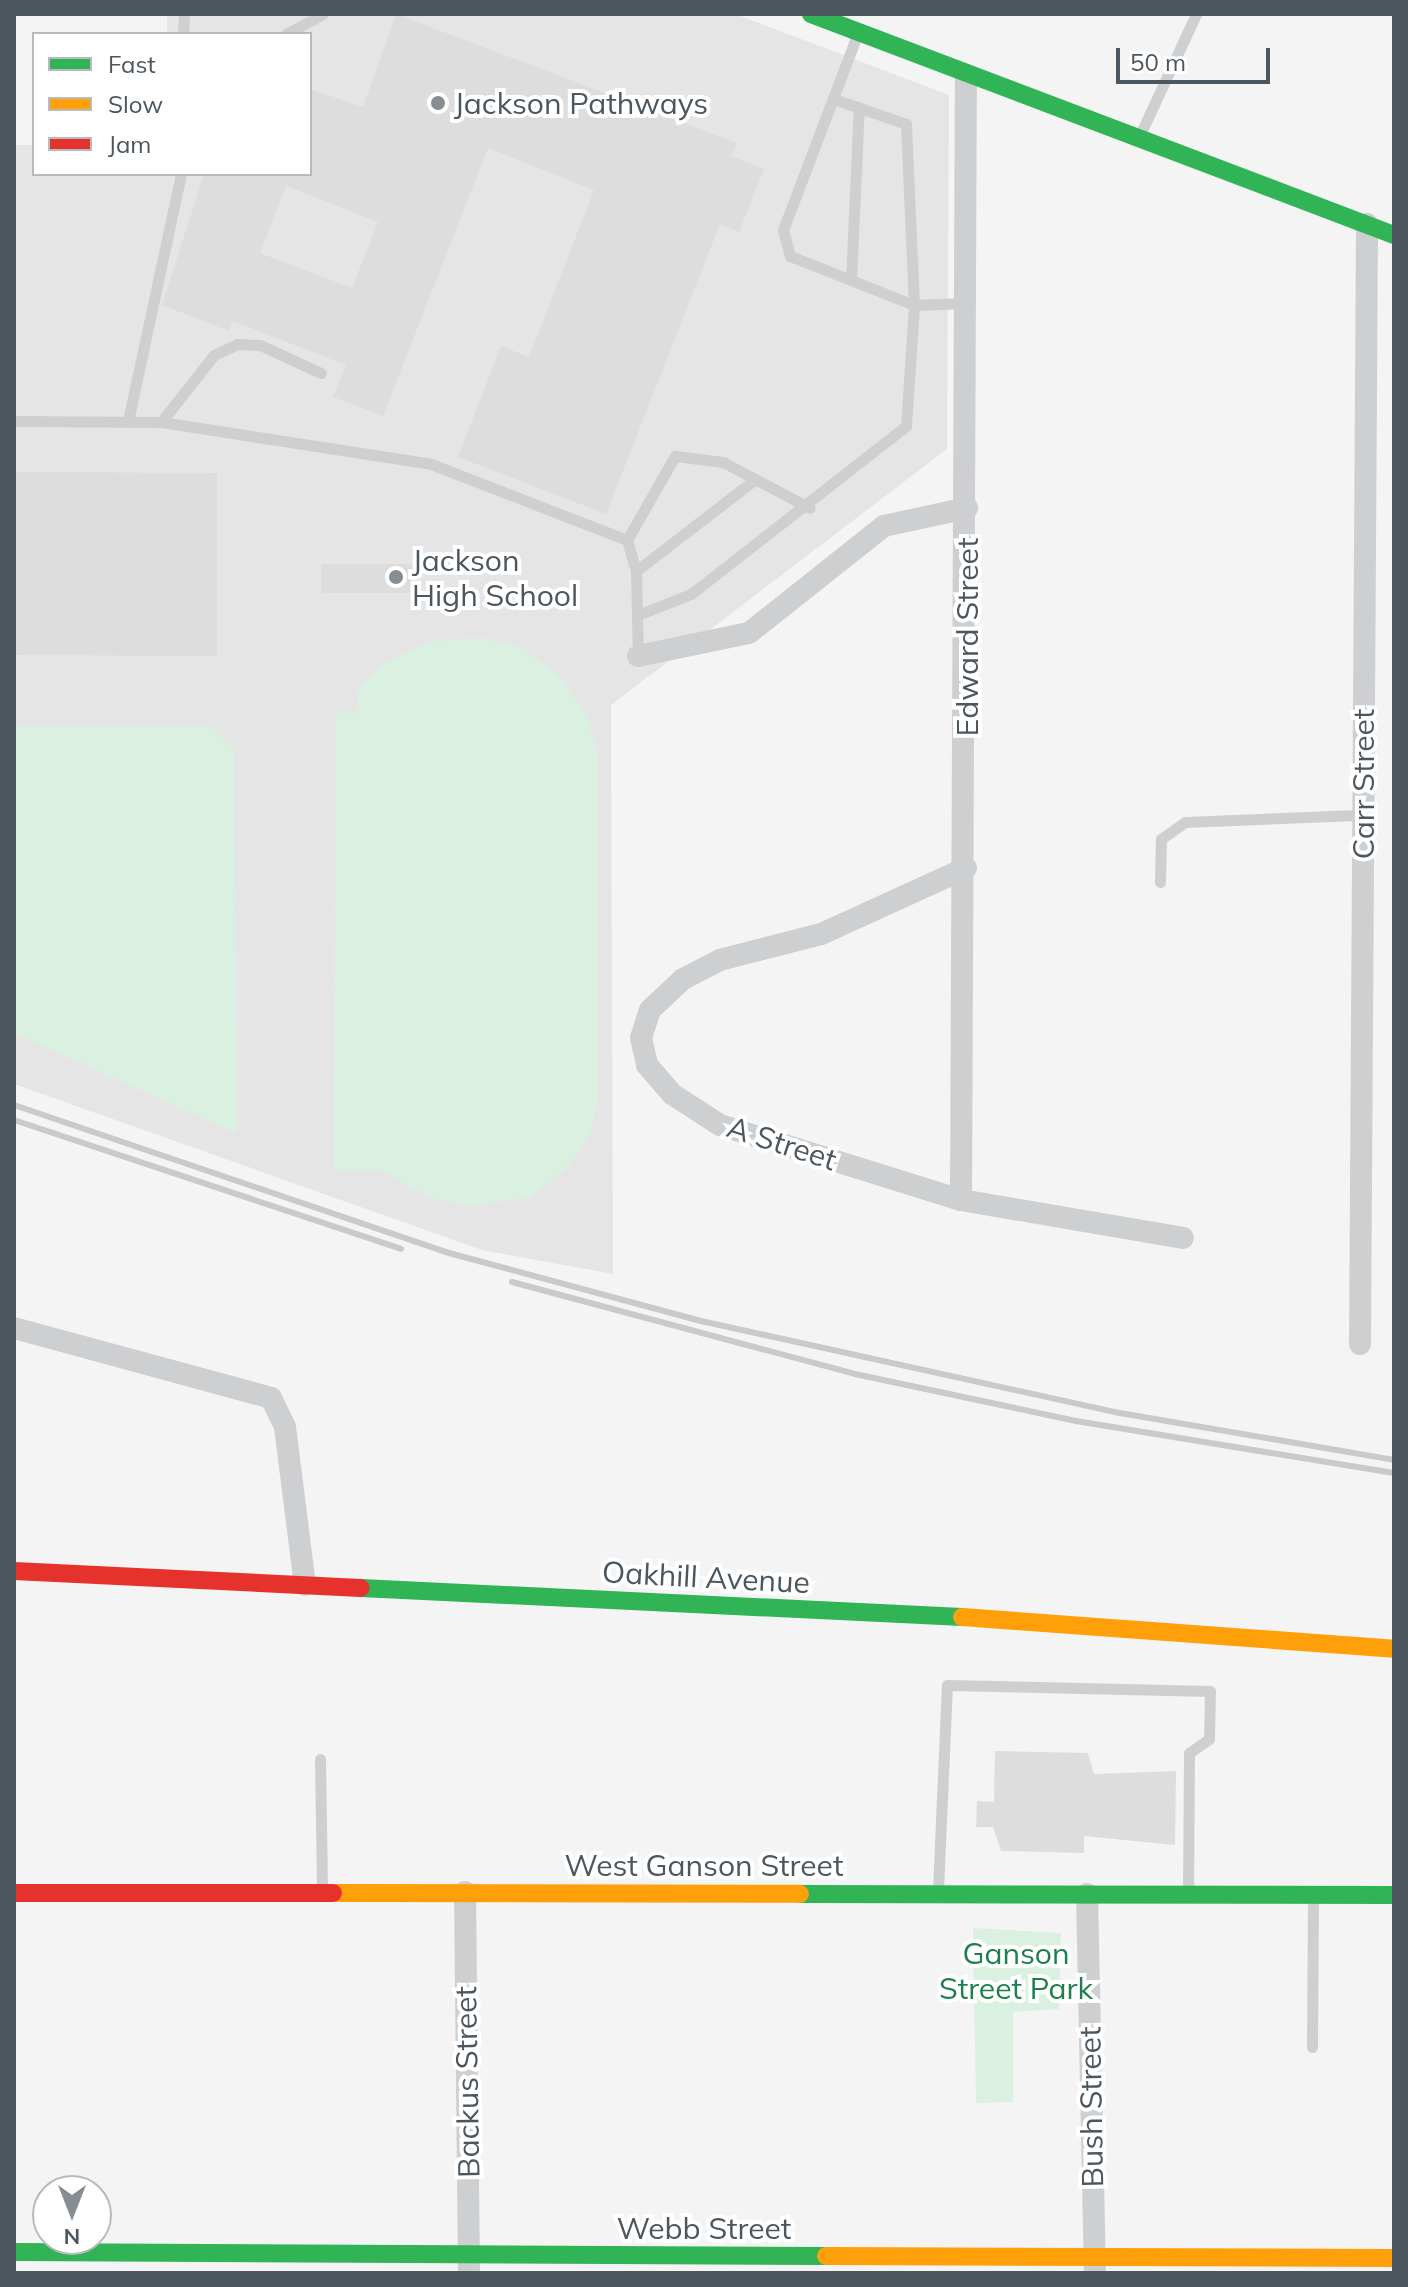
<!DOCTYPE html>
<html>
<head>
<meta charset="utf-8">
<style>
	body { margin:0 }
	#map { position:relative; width:1408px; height:2287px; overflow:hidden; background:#f4f4f4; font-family:Mulish,sans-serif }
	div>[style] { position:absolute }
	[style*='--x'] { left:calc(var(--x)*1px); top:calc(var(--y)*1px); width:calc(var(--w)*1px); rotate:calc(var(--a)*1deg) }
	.education>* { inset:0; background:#e6e5e5 }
	.green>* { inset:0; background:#daf1e2 }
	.building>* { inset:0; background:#ddddde }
	.lane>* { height:11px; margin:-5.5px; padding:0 5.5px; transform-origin:5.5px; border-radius:5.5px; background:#cdcfd1 }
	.street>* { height:22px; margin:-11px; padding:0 11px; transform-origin:11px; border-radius:11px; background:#cdcfd1 }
	.fast>* { height:18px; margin:-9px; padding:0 9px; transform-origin:9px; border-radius:9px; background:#30b455 }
	.slow>* { height:18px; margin:-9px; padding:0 9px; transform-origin:9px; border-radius:9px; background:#ff9f0a }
	.jam>* { height:18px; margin:-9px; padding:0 9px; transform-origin:9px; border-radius:9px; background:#e5322d }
	.rail>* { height:6px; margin:-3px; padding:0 3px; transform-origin:3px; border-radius:3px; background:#c8cacb }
	.dots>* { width:22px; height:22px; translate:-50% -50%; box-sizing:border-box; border:4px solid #fff; border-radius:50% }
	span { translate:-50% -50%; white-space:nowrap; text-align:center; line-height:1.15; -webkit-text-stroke:8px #fff; paint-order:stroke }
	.poi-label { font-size:30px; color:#4b565f }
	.left { translate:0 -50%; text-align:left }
	.street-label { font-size:30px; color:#4b565f }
	.park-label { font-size:30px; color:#1d804c }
	.frame { position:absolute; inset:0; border:16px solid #4b565f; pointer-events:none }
	.legend { position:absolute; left:32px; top:32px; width:280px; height:144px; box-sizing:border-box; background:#fff; border:2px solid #b7bbbf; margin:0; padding:10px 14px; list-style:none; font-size:24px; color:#4b565f }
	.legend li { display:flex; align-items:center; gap:16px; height:40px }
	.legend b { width:40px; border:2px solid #b7bbbf }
	.north { position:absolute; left:32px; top:2175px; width:80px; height:80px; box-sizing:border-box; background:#fff; border:2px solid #b7bbbf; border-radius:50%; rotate:180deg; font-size:22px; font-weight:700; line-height:32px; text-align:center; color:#4b565f }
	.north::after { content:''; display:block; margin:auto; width:28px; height:36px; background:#868d93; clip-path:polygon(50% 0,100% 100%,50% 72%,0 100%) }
	.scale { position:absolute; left:1116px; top:48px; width:154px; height:36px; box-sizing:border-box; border:4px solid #4b565f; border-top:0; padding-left:10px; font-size:24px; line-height:28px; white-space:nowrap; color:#4b565f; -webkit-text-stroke:6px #fff; paint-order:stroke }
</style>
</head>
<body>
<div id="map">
	<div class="education">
		<i style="clip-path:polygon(167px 14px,735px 14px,949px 95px,947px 449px,611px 705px,613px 1274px,482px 1250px,14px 1084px,14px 145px,34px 145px,34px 174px,310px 174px,310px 34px,167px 34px)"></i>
	</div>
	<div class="green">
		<i style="clip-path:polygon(481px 638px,523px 648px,560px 677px,586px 715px,598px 756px,598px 1100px,590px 1134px,567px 1168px,530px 1197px,472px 1206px,431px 1198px,383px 1171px,334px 1171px,336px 712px,357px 713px,358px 691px,386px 662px,433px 641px)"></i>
		<i style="clip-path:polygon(14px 726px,210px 726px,234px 749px,236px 1133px,14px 1033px)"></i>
		<i style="clip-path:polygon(973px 1928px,1061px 1933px,1059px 2009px,1013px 2012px,1013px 2102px,976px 2103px)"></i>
	</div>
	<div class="building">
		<i style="clip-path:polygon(evenodd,396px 14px,737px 143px,731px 156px,764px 169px,739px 232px,720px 224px,606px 514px,458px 457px,501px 346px,529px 357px,594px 190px,488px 148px,383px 416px,333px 397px,346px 365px,233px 321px,229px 331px,162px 305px,204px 174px,310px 174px,310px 89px,363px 107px,396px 14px,286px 186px,378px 222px,352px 288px,260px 253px,286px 186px)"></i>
		<i style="clip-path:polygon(14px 472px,217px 473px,217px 656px,14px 655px)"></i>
		<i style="clip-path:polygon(321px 564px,413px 564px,413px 593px,321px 593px)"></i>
		<i style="clip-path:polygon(995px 1751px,1088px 1753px,1094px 1774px,1176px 1771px,1175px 1845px,1084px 1836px,1084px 1853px,1001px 1851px,993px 1827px,976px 1827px,977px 1801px,994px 1802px)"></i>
	</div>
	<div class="lane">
		<i style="--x:183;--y:34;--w:20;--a:-87"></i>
		<i style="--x:286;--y:34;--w:42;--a:-28.4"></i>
		<i style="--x:834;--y:99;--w:76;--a:19.1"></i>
		<i style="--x:906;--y:124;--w:181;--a:87.5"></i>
		<i style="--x:914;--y:305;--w:54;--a:-2.1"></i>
		<i style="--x:1139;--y:137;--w:136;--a:-65.1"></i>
		<i style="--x:851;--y:280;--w:173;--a:-87.4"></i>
		<i style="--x:14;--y:421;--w:147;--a:0.4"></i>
		<i style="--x:161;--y:422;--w:273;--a:8.8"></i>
		<i style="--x:431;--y:464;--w:210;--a:21.2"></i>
		<i style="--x:627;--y:540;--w:32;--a:74"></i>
		<i style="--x:636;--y:571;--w:85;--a:88.7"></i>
		<i style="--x:128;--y:421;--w:253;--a:-77.9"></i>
		<i style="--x:161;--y:422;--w:85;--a:-51.7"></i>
		<i style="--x:214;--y:355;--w:26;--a:-25"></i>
		<i style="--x:238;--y:344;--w:22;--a:3"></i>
		<i style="--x:260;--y:345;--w:67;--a:24.7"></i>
		<i style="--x:627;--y:540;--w:97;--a:-60.3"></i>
		<i style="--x:675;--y:456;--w:48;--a:7.1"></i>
		<i style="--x:723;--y:462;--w:98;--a:27.9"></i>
		<i style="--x:636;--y:571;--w:148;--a:-37.6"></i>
		<i style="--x:640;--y:614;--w:55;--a:-21.4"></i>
		<i style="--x:691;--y:594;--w:273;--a:-38"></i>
		<i style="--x:906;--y:426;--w:121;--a:-86.2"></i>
		<i style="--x:914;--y:305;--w:133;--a:-158.4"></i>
		<i style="--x:790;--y:256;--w:27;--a:-105"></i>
		<i style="--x:783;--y:230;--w:211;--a:-69.2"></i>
		<i style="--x:1160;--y:882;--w:43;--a:-88.7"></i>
		<i style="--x:1161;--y:839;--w:29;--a:-35"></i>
		<i style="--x:1185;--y:822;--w:178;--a:-2.3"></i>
		<i style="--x:320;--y:1759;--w:133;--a:89.1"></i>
		<i style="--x:938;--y:1890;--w:205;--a:-87.5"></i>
		<i style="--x:947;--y:1685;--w:263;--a:1.3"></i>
		<i style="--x:1210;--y:1691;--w:48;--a:91.2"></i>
		<i style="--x:1209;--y:1739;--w:24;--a:145"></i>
		<i style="--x:1189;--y:1753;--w:138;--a:90.4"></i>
		<i style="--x:1312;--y:2047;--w:151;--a:-89.6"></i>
	</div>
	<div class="street">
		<i style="--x:638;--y:656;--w:113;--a:-11.7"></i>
		<i style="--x:749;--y:633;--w:172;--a:-38.4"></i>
		<i style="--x:884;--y:526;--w:85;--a:-12.2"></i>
		<i style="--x:966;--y:868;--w:159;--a:155.5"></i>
		<i style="--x:821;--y:934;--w:104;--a:165.6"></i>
		<i style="--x:720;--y:960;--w:42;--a:152.8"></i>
		<i style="--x:683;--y:979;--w:45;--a:136.8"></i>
		<i style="--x:650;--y:1010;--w:29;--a:108"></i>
		<i style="--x:641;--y:1038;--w:28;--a:77"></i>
		<i style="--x:647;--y:1065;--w:38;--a:49"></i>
		<i style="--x:672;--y:1094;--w:57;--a:32.9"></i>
		<i style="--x:720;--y:1125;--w:252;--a:17.3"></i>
		<i style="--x:961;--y:1200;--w:225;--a:9.7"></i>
		<i style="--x:961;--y:1200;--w:1125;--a:-89.75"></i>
		<i style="--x:14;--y:1328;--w:266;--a:15.2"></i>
		<i style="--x:271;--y:1398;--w:32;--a:64"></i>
		<i style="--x:285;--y:1427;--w:159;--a:82.8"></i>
		<i style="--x:1360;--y:1344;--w:1120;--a:-89.64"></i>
		<i style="--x:465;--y:1892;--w:381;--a:89.4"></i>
		<i style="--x:1087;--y:1894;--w:379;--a:88.8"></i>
	</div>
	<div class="fast">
		<i style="--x:811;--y:14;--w:623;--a:20.76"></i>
		<i style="--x:361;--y:1588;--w:602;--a:2.76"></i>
		<i style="--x:800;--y:1894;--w:594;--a:0.1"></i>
		<i style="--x:14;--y:2252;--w:812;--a:0.28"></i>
	</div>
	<div class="slow">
		<i style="--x:962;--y:1617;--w:433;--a:4.2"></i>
		<i style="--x:333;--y:1893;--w:467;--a:0.1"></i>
		<i style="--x:826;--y:2256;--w:568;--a:0.2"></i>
	</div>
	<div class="jam">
		<i style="--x:14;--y:1571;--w:347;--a:2.8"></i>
		<i style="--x:14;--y:1893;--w:319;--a:0"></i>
	</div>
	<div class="rail">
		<i style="--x:14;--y:1105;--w:459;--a:18.8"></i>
		<i style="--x:449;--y:1253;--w:261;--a:15.1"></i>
		<i style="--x:701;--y:1321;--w:423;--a:12.4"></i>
		<i style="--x:1114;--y:1412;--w:284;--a:9.7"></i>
		<i style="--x:14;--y:1120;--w:408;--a:18.4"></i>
		<i style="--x:512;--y:1282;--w:355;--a:15"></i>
		<i style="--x:855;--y:1374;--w:226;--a:12"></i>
		<i style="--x:1076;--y:1421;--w:322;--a:9.3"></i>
	</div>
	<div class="dots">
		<i style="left:438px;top:103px;background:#868d93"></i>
		<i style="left:396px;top:577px;background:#868d93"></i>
	</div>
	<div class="poi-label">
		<span class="left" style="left:454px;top:103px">Jackson Pathways</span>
		<span class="left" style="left:412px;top:577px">Jackson<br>High School</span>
	</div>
	<div class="street-label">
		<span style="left:967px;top:637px;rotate:-90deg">Edward Street</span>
		<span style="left:1363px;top:784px;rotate:-90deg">Carr Street</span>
		<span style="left:782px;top:1143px;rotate:18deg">A Street</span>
		<span style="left:706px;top:1577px;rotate:3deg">Oakhill Avenue</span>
		<span style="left:704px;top:1865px">West Ganson Street</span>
		<span style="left:467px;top:2082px;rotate:-91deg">Backus Street</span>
		<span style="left:1091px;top:2107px;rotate:-91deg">Bush Street</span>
		<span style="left:704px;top:2228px">Webb Street</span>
	</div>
	<div class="park-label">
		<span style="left:1016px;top:1970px">Ganson<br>Street Park</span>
	</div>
	<div class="frame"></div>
	<ul class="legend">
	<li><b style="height:10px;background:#30b455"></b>Fast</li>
	<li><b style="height:10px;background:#ff9f0a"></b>Slow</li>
	<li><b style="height:10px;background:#e5322d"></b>Jam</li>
	</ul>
	<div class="north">N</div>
	<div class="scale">50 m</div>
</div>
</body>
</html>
